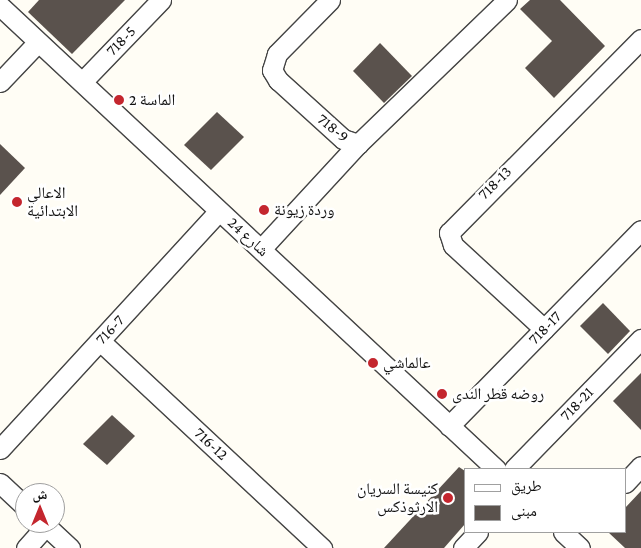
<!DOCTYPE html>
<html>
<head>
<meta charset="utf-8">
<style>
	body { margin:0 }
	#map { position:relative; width:641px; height:548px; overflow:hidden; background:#fffdf5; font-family:"Crimson Pro","Noto Naskh Arabic",serif }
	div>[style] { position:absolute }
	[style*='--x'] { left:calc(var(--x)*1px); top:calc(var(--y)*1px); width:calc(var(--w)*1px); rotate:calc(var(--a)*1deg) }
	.building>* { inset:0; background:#5a524d }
	.roads { filter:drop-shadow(1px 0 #444) drop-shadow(-1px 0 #444) drop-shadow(0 1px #444) drop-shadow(0 -1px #444) }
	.minor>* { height:19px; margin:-9.5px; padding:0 9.5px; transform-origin:9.5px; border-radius:9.5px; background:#fff }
	.dots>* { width:14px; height:14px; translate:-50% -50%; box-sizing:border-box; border:2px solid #fff; border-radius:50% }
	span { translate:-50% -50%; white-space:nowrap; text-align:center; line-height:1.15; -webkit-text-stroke:5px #fff; paint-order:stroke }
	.street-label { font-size:16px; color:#111 }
	.poi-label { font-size:16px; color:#111 }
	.left { translate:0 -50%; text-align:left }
	.right { translate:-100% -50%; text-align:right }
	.legend { position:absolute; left:464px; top:468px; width:162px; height:65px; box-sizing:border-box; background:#fff; border:1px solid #a0a0a0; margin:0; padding:6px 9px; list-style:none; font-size:15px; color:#111 }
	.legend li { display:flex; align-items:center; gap:10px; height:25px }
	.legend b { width:25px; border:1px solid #a0a0a0 }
	.north { position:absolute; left:15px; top:483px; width:50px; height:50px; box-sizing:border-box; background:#fff; border:1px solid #a0a0a0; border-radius:50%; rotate:0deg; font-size:14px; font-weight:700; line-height:20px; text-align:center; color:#111 }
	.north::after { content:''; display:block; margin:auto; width:18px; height:22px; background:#c4262e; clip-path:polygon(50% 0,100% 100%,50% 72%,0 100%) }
</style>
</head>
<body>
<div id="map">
	<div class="building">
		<i style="clip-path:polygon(39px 0,125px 0,72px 54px,28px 12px)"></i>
		<i style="clip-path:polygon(530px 0,560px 0,605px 46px,554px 98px,525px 68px,552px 41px,520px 9px)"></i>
		<i style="clip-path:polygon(380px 43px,412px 76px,384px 103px,353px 71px)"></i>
		<i style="clip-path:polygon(217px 112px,244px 137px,211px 170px,184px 145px)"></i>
		<i style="clip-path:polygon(0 144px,25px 168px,0 195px)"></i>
		<i style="clip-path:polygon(603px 303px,630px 331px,608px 354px,580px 326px)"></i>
		<i style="clip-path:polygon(641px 373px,641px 430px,613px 401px)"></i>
		<i style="clip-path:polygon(112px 415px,135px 436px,107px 465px,83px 444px)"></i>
		<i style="clip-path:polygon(459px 467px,465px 471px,465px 524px,444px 548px,384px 548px)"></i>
		<i style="clip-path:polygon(641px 491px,641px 548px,625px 548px,608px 532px,625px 532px,625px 508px)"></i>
	</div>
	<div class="roads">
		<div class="minor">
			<i style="--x:330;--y:0;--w:76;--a:134.5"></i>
			<i style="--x:277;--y:54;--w:17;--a:107"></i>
			<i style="--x:272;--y:70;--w:12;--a:59"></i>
			<i style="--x:278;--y:80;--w:88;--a:42.2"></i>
			<i style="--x:343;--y:139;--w:16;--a:18"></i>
			<i style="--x:358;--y:144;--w:207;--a:-44"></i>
			<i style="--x:0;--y:6;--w:679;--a:43.03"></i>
			<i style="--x:0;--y:82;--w:55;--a:-46.5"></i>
			<i style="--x:82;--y:82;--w:114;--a:-46.1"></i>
			<i style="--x:261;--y:249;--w:143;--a:-47.3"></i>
			<i style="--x:544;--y:329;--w:124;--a:-137.3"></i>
			<i style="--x:453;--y:245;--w:13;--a:-108"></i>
			<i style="--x:449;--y:233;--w:273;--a:-45.3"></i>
			<i style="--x:100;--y:341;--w:304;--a:43"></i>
			<i style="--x:449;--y:426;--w:274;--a:-45.6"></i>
			<i style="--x:0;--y:449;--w:323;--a:-47.4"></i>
			<i style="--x:514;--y:469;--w:182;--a:-45.7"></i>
			<i style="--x:0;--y:483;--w:34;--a:43"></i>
			<i style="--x:625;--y:483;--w:23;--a:-47"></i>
			<i style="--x:43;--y:523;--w:37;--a:43"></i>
			<i style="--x:563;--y:532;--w:23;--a:43"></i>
			<i style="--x:26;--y:548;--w:30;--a:-48"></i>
			<i style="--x:463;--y:548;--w:22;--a:-47"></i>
		</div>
	</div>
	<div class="dots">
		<i style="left:119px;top:100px;background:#c4262e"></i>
		<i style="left:17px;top:202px;background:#c4262e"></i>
		<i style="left:264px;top:210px;background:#c4262e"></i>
		<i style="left:373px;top:363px;background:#c4262e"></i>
		<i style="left:442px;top:394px;background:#c4262e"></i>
		<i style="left:448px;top:498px;background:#c4262e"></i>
	</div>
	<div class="street-label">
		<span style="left:121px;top:41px;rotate:-46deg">718-5</span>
		<span style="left:333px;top:128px;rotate:39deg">718-9</span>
		<span style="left:495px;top:183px;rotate:-45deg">718-13</span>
		<span style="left:248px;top:237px;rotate:43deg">شارع 24</span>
		<span style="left:545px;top:328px;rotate:-46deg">718-17</span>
		<span style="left:110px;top:330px;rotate:-47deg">716-7</span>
		<span style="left:577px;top:404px;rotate:-46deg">718-21</span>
		<span style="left:211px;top:444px;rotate:43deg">716-12</span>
	</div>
	<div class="poi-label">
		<span class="left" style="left:129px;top:100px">الماسة 2</span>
		<span class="left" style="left:27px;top:202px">الاعالي<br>الابتدائية</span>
		<span class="left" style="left:274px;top:210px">وردة زيونة</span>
		<span class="left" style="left:383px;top:363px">عالماشي</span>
		<span class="left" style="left:452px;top:394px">روضه قطر الندى</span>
		<span class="right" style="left:438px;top:498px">كنيسة السريان<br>الارثوذكس</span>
	</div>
	<ul class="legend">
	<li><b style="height:6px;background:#fff"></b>طريق</li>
	<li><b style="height:14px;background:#5a524d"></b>مبنى</li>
	</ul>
	<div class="north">ش</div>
</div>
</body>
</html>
